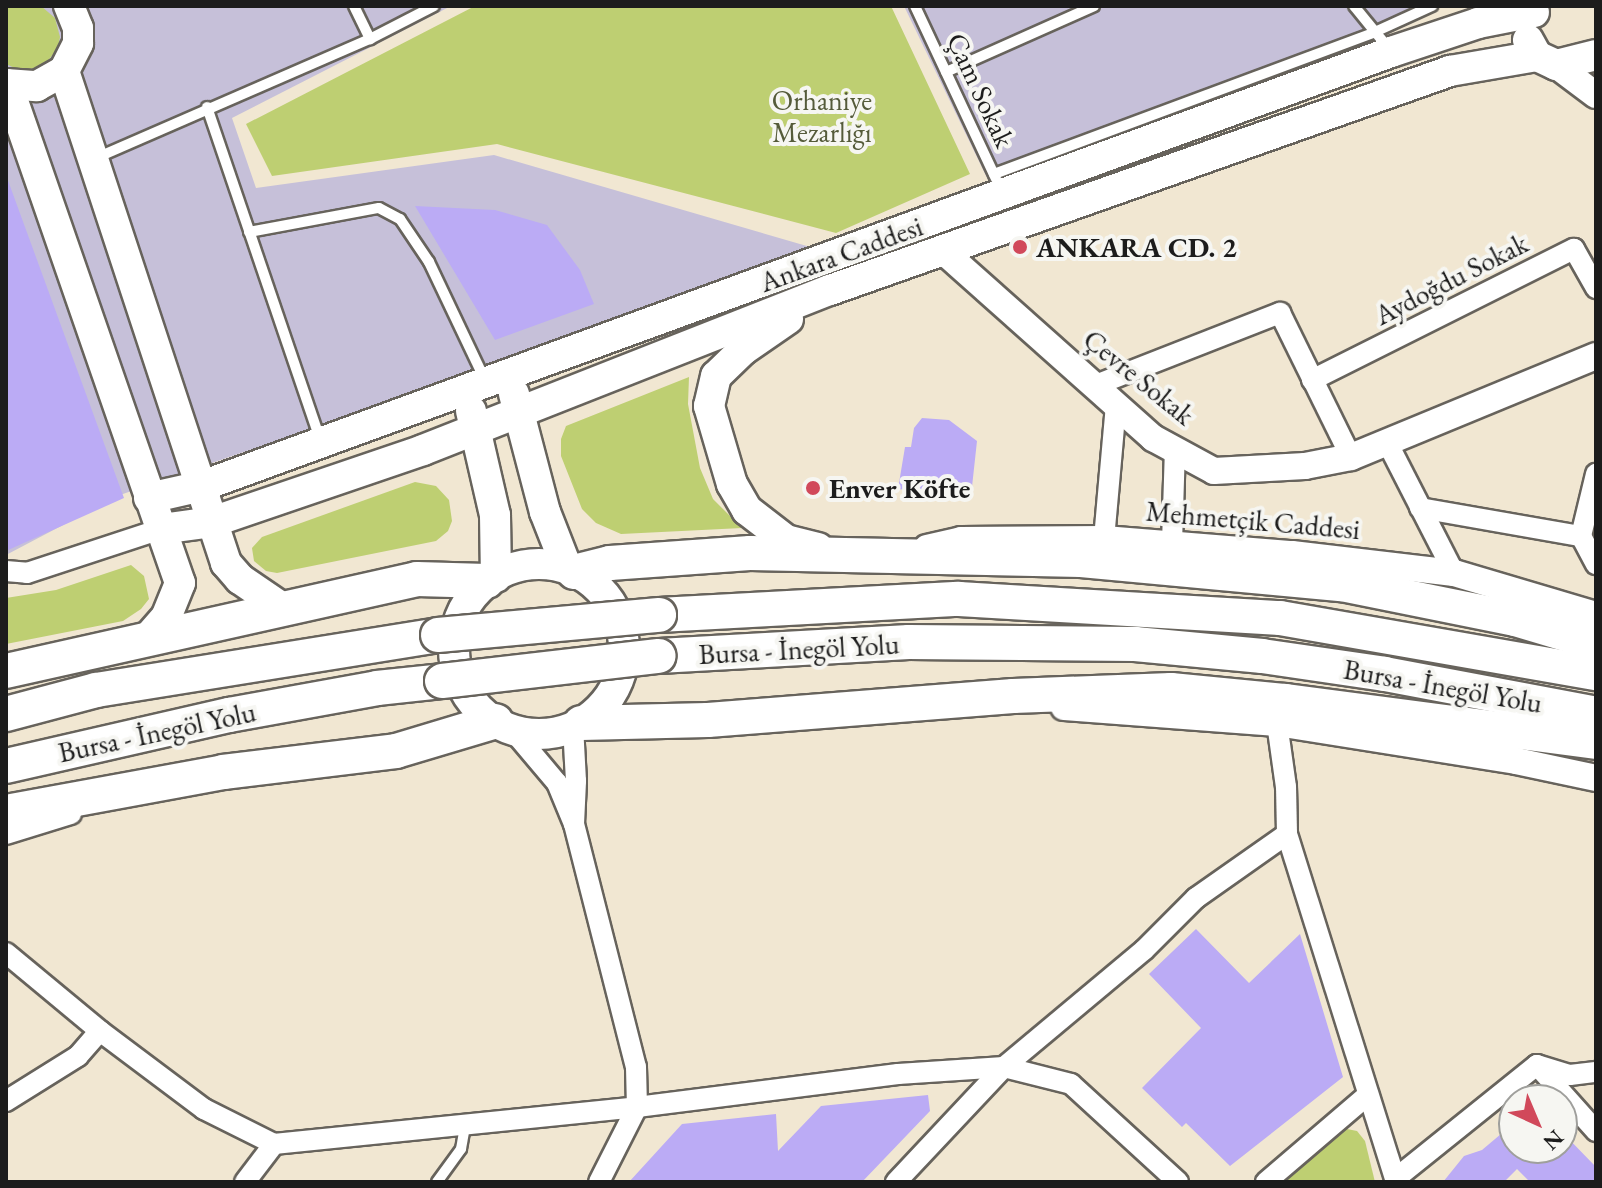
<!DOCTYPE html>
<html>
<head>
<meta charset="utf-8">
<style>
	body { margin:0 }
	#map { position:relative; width:1602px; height:1188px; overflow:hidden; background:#f1e7d2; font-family:"EB Garamond",serif }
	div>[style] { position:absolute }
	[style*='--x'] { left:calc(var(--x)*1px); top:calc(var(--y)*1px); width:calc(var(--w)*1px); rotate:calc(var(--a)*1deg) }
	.industrial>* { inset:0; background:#c6c0d9 }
	.green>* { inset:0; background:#becf72 }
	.building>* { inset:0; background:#bbabf5 }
	.roads { filter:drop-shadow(2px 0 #67635c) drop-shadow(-2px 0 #67635c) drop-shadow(0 2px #67635c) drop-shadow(0 -2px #67635c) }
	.service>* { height:10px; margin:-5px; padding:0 5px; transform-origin:5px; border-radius:5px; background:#fff }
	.minor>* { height:20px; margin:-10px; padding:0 10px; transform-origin:10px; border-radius:10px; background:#fff }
	.tertiary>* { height:26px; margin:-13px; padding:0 13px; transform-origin:13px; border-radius:13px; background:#fff }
	.secondary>* { height:30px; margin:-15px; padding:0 15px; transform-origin:15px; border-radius:15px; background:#fff }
	.secondary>.ring { margin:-15px; padding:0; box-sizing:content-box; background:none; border:30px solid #fff; border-radius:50% }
	.trunk>* { height:34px; margin:-17px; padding:0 17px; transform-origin:17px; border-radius:17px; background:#fff }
	.bridges { filter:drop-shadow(2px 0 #67635c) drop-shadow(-2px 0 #67635c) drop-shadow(0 2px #67635c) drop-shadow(0 -2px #67635c) }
	.trunk-bridge>* { height:34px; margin:-17px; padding:0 17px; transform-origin:17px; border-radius:17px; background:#fff }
	.dots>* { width:22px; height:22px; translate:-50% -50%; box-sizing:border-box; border:4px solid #f6f6f2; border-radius:50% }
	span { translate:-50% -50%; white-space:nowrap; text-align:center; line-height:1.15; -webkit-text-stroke:8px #f6f6f2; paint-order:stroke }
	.street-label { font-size:28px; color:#1c1c1c }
	.park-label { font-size:28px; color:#555b3a }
	.poi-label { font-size:28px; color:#1c1c1c; font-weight:700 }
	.left { translate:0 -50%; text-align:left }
	.frame { position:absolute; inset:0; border:8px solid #1c1c1c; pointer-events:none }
	.north { position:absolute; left:1498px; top:1084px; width:80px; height:80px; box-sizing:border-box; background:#f6f6f2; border:2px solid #9f9f9c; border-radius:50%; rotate:136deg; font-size:22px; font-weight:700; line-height:32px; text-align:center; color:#1c1c1c }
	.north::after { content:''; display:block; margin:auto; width:28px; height:36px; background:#d1495b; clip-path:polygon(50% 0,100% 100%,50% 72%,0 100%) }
</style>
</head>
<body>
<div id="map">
	<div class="industrial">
		<i style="clip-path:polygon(6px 6px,451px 6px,232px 118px,256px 188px,494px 155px,824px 251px,120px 495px,6px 555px)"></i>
		<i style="clip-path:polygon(904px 6px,1434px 6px,991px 186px)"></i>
	</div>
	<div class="green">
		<i style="clip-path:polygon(11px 6px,41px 6px,55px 18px,60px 37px,58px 48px,44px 66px,21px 71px,6px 64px,6px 9px)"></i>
		<i style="clip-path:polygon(475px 6px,891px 6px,970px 174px,836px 233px,497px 144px,272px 176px,246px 124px)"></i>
		<i style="clip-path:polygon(689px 377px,688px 404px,700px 468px,713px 499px,742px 528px,621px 534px,596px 523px,582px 509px,561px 456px,561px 439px,566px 426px)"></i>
		<i style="clip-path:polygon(415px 482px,436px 486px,449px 500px,452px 521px,448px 531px,436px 541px,277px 573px,266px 571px,254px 561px,252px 548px,262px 537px)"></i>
		<i style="clip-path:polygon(131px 565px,144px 576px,149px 599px,141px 609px,123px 621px,6px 644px,6px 598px,56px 590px)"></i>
		<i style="clip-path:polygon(1347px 1129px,1357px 1131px,1365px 1141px,1375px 1182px,1272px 1182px)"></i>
	</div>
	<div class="building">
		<i style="clip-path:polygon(6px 175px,124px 498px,6px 551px)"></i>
		<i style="clip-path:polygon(415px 206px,495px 210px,547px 225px,580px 270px,594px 304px,495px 340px)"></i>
		<i style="clip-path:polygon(922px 418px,949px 420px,977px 441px,971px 496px,898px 489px,905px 447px,911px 447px,914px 428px)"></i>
		<i style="clip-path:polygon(1196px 929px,1249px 983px,1300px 934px,1343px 1077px,1230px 1166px,1186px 1123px,1182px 1127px,1142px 1088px,1201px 1028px,1149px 974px)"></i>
		<i style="clip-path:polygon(928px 1095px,930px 1111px,862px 1182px,629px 1182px,682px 1124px,776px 1114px,778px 1151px,821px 1106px)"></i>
		<i style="clip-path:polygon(1514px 1123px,1514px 1148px,1562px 1148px,1562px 1132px,1596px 1167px,1596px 1182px,1530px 1182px,1517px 1169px,1504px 1182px,1443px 1182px,1464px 1156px,1482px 1150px)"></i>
	</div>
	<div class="roads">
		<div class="service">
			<i style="--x:354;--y:6;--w:37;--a:64"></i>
			<i style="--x:915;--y:6;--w:191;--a:64.9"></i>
			<i style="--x:1354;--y:6;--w:57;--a:50.7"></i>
			<i style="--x:946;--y:72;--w:162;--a:-24"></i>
			<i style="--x:207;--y:107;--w:350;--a:71.2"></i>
			<i style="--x:96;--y:158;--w:299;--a:-23.5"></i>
			<i style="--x:370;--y:39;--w:72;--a:-27.3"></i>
			<i style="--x:994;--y:174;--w:407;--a:-20.4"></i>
			<i style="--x:1375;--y:32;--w:63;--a:-24.5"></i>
			<i style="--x:249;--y:232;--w:132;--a:-10.5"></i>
			<i style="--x:379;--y:208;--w:24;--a:28"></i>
			<i style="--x:400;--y:219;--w:52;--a:56"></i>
			<i style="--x:429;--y:262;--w:131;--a:64.6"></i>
			<i style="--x:437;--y:1182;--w:41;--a:-54"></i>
			<i style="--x:461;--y:1149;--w:23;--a:-80"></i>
		</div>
		<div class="minor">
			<i style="--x:1312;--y:380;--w:293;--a:-26.6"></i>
			<i style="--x:1574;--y:249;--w:45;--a:60.6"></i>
			<i style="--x:1096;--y:385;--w:198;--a:-21.4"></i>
			<i style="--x:1280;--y:313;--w:161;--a:63.8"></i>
			<i style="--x:1387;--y:442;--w:147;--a:62.9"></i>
			<i style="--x:1420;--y:508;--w:163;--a:9.9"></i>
			<i style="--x:1581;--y:536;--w:64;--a:-76.4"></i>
			<i style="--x:1581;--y:536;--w:32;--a:62"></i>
			<i style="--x:1104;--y:539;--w:136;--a:-84.9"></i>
			<i style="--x:1172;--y:543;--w:93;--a:-88.2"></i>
			<i style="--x:6;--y:571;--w:21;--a:5"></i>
			<i style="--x:27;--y:573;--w:141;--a:-18.2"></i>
			<i style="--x:509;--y:726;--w:75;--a:49.9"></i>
			<i style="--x:557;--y:783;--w:44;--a:67.5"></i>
			<i style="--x:574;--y:824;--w:43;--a:-87.3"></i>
			<i style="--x:576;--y:781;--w:55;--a:-93.1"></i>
			<i style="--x:574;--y:824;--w:251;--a:75.7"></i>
			<i style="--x:636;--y:1067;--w:40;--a:88.6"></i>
			<i style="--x:637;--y:1107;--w:84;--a:116.9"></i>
			<i style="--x:6;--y:834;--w:68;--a:-17.1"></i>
			<i style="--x:1287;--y:834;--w:365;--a:72.6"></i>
			<i style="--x:6;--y:953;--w:122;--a:39.7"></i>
			<i style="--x:100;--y:1031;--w:130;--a:36.9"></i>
			<i style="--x:204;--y:1109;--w:78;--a:26.6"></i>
			<i style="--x:274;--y:1144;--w:365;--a:-5.8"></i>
			<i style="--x:637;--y:1107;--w:263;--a:-7.2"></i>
			<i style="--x:898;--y:1074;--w:106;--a:-3.8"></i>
			<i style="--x:1004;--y:1067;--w:69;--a:14.2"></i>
			<i style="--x:1071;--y:1084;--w:145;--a:42.5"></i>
			<i style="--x:1537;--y:1065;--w:89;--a:48.2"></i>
			<i style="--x:6;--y:1101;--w:85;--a:-32"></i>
			<i style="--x:78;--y:1056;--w:33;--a:-49"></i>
			<i style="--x:1395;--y:1179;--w:182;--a:-38.8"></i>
			<i style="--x:1537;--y:1065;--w:34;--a:17"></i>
			<i style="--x:1570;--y:1075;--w:26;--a:-7"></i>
			<i style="--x:245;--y:1182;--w:48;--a:-52.7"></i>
			<i style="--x:896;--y:1182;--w:158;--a:-46.8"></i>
			<i style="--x:1004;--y:1067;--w:182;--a:-39.9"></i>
			<i style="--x:1144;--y:950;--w:74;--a:-45"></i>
			<i style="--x:1196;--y:898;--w:111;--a:-35.1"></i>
			<i style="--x:1287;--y:834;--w:47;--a:-91.2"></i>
			<i style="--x:1286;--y:787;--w:65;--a:-98"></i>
			<i style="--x:1266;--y:1182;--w:134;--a:-40.5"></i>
		</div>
		<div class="tertiary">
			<i style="--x:1556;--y:65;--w:50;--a:36.9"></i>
			<i style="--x:942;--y:250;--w:283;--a:41.7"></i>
			<i style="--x:1153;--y:438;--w:69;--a:28.4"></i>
			<i style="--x:1214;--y:471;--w:91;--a:-3.1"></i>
			<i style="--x:1305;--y:466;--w:47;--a:-11.1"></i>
			<i style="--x:1351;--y:457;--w:265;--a:-22.4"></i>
			<i style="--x:927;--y:548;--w:35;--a:-13"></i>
			<i style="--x:961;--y:540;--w:143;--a:-0.4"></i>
			<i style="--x:1104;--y:539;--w:189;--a:4.6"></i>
			<i style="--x:1292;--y:554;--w:163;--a:6.7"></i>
			<i style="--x:1454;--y:573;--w:148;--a:16.5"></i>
			<i style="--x:1064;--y:707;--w:214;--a:4.3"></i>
			<i style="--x:1277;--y:723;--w:242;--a:9"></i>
			<i style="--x:1516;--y:761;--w:82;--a:12"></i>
		</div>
		<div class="secondary">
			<i style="--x:1528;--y:40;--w:18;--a:61"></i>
			<i style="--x:1537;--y:56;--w:21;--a:25"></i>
			<i style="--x:1556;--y:65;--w:41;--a:-14"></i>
			<i style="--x:64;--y:71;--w:518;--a:71.77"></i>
			<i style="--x:226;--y:563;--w:21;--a:49"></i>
			<i style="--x:240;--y:579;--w:53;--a:34.3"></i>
			<i style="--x:6;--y:84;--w:31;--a:4"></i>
			<i style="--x:37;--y:86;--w:31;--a:-29"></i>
			<i style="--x:64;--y:71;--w:31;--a:-63"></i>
			<i style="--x:78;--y:43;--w:15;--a:-90"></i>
			<i style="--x:78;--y:28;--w:24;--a:-112"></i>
			<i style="--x:7;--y:84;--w:528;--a:70.88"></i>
			<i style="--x:180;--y:583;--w:35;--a:112"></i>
			<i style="--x:167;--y:616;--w:30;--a:131"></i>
			<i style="--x:788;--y:319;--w:55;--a:145.4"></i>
			<i style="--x:743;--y:350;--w:37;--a:136"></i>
			<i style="--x:716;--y:376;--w:31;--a:103"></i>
			<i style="--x:709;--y:406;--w:81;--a:73.6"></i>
			<i style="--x:732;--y:484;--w:30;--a:60"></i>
			<i style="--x:747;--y:510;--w:49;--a:37.6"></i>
			<i style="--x:786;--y:540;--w:33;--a:14"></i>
			<i style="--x:514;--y:394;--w:122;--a:75.3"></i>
			<i style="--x:545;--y:512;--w:60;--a:68.6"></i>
			<i style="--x:471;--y:411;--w:107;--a:77"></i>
			<i style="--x:495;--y:515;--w:62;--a:89.1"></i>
			<i style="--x:149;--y:498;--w:54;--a:-12.8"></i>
			<i style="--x:202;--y:486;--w:1266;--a:-20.05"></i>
			<i style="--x:1391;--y:52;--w:92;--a:-18.4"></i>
			<i style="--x:1478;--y:23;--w:57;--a:-11.1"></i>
			<i style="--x:161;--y:529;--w:51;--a:-7.8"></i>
			<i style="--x:212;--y:522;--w:223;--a:-18.8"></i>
			<i style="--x:423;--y:450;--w:437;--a:-21.5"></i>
			<i style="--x:830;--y:290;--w:658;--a:-19.45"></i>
			<i style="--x:1450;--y:71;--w:88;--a:-9.8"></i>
			<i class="ring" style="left:454px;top:564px;width:140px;height:140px"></i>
		</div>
		<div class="trunk">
			<i style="--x:574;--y:572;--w:37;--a:-14"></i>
			<i style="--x:610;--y:563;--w:140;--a:-4.1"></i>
			<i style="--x:750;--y:553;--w:331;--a:1.2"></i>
			<i style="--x:1081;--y:560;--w:262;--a:5.3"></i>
			<i style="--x:1342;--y:584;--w:177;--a:11.4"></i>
			<i style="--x:1515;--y:619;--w:84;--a:16.5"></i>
			<i style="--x:659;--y:615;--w:300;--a:-3.1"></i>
			<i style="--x:959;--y:599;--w:322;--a:3.4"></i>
			<i style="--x:1280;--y:618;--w:321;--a:9.9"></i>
			<i style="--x:659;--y:656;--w:250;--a:-3.2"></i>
			<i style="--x:909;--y:642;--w:226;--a:0.5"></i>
			<i style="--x:1135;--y:644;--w:128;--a:5.4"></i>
			<i style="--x:1262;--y:656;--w:124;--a:8.3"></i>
			<i style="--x:1385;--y:674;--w:215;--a:10.7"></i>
			<i style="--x:6;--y:671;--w:421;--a:-12.6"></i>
			<i style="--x:417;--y:579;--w:70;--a:1.6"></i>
			<i style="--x:6;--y:714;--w:93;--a:-14.9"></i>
			<i style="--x:96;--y:690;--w:346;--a:-9.1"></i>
			<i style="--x:581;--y:723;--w:127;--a:-1.4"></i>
			<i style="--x:708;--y:720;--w:306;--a:-4.5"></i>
			<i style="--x:1013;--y:696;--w:158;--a:-2.2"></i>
			<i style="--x:1171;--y:690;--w:116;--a:5.5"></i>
			<i style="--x:1286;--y:701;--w:313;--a:7.5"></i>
			<i style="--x:6;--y:766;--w:229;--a:-12.9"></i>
			<i style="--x:229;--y:715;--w:150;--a:-10.3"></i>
			<i style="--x:377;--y:688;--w:65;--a:-6.1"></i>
			<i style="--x:6;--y:812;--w:221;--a:-10.4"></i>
			<i style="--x:223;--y:772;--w:174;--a:-6.9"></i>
			<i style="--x:396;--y:751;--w:104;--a:-16.7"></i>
		</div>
	</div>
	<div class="bridges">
		<div class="trunk-bridge">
			<i style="--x:438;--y:635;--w:222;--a:-5.2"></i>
			<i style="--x:442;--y:681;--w:218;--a:-6.6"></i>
		</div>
	</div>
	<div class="dots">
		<i style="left:1020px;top:247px;background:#d1495b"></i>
		<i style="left:813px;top:488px;background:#d1495b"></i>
	</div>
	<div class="street-label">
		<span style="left:981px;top:90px;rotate:65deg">Çam Sokak</span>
		<span style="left:841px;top:254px;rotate:-20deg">Ankara Caddesi</span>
		<span style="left:1451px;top:279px;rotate:-27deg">Aydoğdu Sokak</span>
		<span style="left:1139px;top:377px;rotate:39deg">Çevre Sokak</span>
		<span style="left:1253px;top:520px;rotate:5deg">Mehmetçik Caddesi</span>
		<span style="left:799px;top:649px;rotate:-3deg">Bursa - İnegöl Yolu</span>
		<span style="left:1443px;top:686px;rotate:10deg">Bursa - İnegöl Yolu</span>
		<span style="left:157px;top:732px;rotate:-12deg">Bursa - İnegöl Yolu</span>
	</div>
	<div class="park-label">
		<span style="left:822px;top:116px">Orhaniye<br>Mezarlığı</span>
	</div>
	<div class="poi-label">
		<span class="left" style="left:1036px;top:247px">ANKARA CD. 2</span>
		<span class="left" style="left:829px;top:488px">Enver Köfte</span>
	</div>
	<div class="frame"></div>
	<div class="north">N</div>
</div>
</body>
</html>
